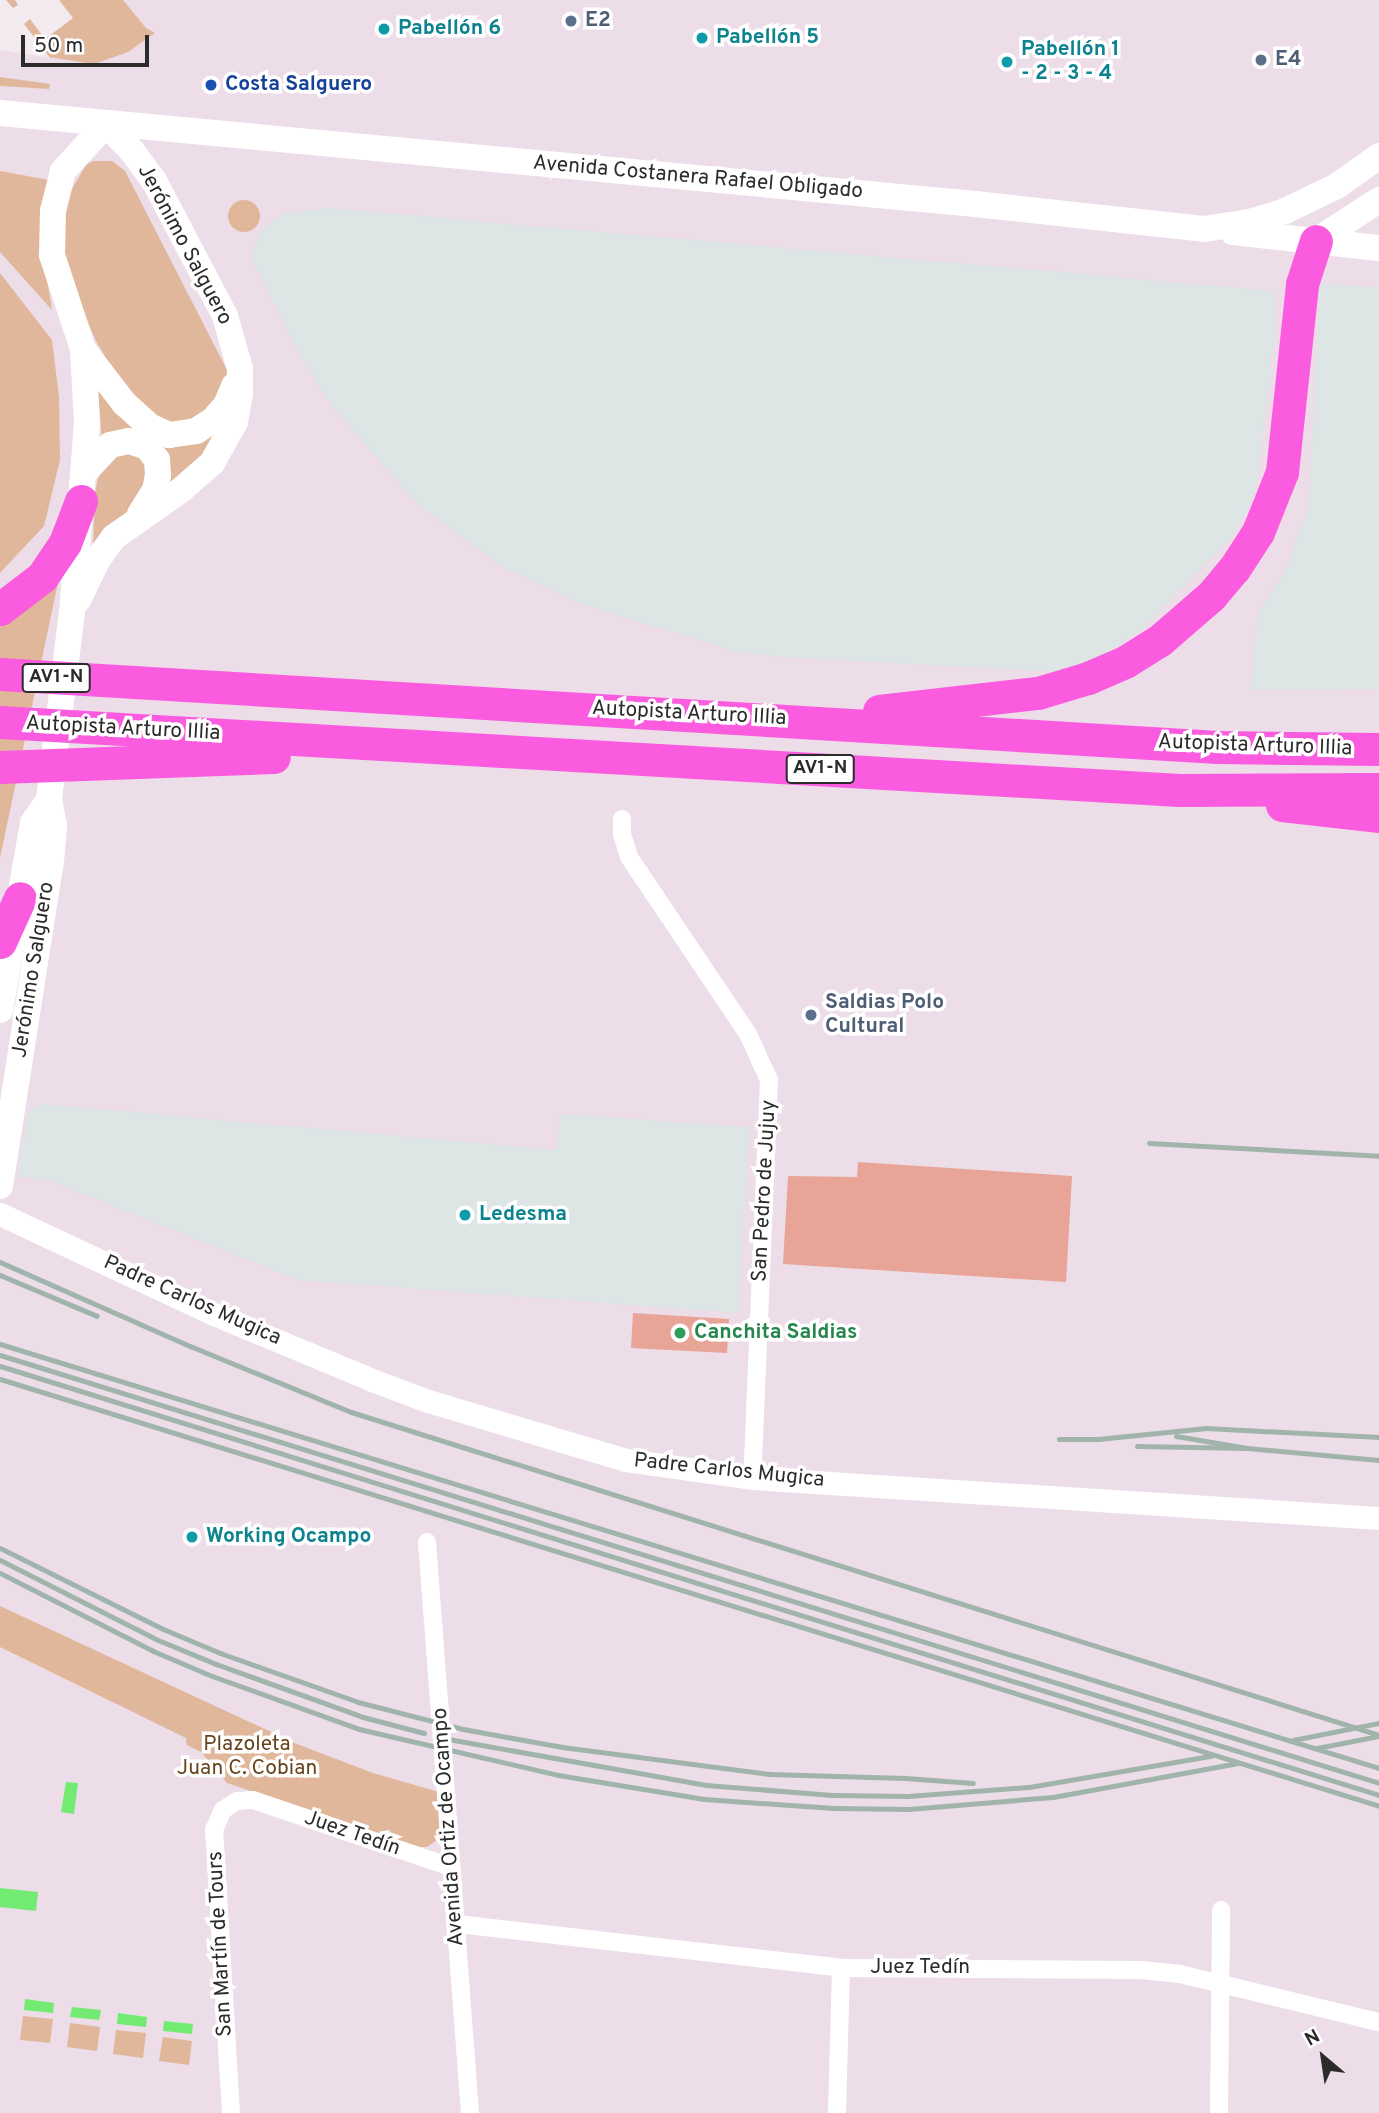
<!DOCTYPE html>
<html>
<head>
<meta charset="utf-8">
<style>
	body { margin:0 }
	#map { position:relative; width:1379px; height:2113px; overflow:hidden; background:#ecdde8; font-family:Overpass,sans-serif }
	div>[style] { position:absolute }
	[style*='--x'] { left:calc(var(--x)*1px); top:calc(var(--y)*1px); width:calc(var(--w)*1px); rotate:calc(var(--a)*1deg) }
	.industrial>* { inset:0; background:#dde5e5 }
	.green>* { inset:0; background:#e1b79b }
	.round { border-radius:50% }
	.pitch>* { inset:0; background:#e8a497 }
	.plaza>* { inset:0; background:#f4ebf1 }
	.water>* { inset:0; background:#73eb73 }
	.minor>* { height:18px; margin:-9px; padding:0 9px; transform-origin:9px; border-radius:9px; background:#fff }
	.tertiary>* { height:23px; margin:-11.5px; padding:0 11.5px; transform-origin:11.5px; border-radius:11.5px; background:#fff }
	.secondary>* { height:26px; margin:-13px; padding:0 13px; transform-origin:13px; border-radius:13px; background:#fff }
	.motorway>* { height:33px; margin:-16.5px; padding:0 16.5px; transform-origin:16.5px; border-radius:16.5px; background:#fa5bdf }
	.rail>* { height:5px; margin:-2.5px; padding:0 2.5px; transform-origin:2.5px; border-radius:2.5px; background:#a0b4ac }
	.dots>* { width:19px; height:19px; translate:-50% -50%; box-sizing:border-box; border:4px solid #fff; border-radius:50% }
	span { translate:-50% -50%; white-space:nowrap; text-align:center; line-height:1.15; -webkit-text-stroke:7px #fff; paint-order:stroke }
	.shield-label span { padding:2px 5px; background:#fff; border:2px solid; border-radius:5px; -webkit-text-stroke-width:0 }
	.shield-label { font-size:19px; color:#2b2b2b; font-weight:700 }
	.service-label { font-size:21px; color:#4e5e75; font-weight:700 }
	.left { translate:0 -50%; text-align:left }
	.culture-label { font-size:21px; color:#0d838f; font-weight:700 }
	.transit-label { font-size:21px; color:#164399; font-weight:700 }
	.street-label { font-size:21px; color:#2b2b2b }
	.leisure-label { font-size:21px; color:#27864d; font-weight:700 }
	.park-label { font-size:21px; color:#66431c }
	.north { position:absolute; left:1288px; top:2022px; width:70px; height:70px; -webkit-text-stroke:5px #fff; paint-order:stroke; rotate:331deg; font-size:19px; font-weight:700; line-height:28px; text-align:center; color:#2b2b2b }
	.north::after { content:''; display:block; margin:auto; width:24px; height:32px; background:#2b2b2b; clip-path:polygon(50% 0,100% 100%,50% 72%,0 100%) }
	.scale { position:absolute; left:21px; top:35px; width:128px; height:32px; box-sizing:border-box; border:4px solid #2b2b2b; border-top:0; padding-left:9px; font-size:21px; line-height:24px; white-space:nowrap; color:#2b2b2b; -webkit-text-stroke:5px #fff; paint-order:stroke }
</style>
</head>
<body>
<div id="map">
	<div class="industrial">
		<i style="clip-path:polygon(328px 208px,1275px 291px,1274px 339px,1256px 490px,1234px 534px,1143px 628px,1100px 657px,1059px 672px,782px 657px,737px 652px,585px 605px,504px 568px,420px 507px,332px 406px,297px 350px,251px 256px,260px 232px,283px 214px)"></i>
		<i style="clip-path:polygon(1320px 283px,1379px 288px,1379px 689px,1251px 690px,1257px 615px,1285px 571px,1309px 508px)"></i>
		<i style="clip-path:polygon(41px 1104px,557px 1150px,560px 1114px,749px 1127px,738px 1313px,299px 1280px,52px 1182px,17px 1176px,29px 1111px)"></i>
	</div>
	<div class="green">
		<i style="clip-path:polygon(0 0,123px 0,146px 28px,155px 33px,128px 52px,94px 64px,0 50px)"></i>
		<i style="clip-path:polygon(0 77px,50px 84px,49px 89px,0 86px)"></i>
		<i style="clip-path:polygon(93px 161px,112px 161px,125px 171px,227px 370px,227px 383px,208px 417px,160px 424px,118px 379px,96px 341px,63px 266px,66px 199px,86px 165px)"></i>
		<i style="clip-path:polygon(0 171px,49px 180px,41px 242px,52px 310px,0 252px)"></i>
		<i class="round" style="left:228px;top:200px;width:32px;height:32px"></i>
		<i style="clip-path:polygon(0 273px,52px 340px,59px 397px,60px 460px,44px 526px,0 573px)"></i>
		<i style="clip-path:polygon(97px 380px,115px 407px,214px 435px,217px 444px,169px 486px,169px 462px,102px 442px)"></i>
		<i style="clip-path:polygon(127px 449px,152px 467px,133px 507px,93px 547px,95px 492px,98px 478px,106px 464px)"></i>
		<i style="clip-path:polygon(63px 559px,0 858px,0 619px)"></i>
		<i style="clip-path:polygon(0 1606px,297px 1744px,373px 1773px,439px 1792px,440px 1838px,427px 1847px,417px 1847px,227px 1783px,201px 1752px,187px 1745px,186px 1738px,0 1647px)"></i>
		<i style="clip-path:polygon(23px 2016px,53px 2019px,50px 2043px,20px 2040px)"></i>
		<i style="clip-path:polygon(70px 2023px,100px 2027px,97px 2051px,67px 2047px)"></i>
		<i style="clip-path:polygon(116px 2030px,146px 2033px,143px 2058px,113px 2054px)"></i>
		<i style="clip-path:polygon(163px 2037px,192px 2041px,189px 2065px,159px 2061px)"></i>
	</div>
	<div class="pitch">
		<i style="clip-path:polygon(858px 1162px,1072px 1176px,1066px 1282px,783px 1264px,788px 1176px,857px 1177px)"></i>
		<i style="clip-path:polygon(633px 1313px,729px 1319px,727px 1353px,631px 1348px)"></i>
	</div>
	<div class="plaza">
		<i style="clip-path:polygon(0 0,6px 0,13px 8px,18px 5px,15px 0,59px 0,73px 18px,45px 39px,30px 19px,24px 24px,50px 58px,0 50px)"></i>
	</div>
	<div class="water">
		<i style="clip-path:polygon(66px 1782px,78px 1783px,74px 1814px,61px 1812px)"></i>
		<i style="clip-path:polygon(0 1888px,38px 1892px,36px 1911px,0 1907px)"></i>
		<i style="clip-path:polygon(25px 1999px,54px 2003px,53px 2013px,24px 2010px)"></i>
		<i style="clip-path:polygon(72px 2007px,101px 2010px,99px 2020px,70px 2017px)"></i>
		<i style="clip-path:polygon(118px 2013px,147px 2017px,146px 2027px,117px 2024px)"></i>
		<i style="clip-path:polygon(164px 2021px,193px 2024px,192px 2034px,163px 2031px)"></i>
	</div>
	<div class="minor">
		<i style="--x:622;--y:819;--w:15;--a:90"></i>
		<i style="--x:622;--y:834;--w:24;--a:73"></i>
		<i style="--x:629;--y:857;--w:213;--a:56.1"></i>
		<i style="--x:748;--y:1034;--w:51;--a:65.5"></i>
		<i style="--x:769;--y:1080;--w:398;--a:92.4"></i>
		<i style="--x:427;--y:1542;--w:573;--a:85.69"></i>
		<i style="--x:457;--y:1924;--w:387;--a:6.5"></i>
		<i style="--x:841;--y:1968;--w:301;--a:0.4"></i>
		<i style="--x:1142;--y:1970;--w:38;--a:6"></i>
		<i style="--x:1180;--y:1974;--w:205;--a:13.6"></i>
		<i style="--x:231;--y:2113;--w:284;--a:-93.4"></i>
		<i style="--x:214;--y:1830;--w:22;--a:-66"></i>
		<i style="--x:223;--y:1810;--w:17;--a:-33"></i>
		<i style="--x:237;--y:1801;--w:16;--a:-4"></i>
		<i style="--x:253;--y:1800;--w:209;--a:18.7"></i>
		<i style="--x:837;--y:2113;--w:145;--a:-88.4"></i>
		<i style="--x:1219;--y:2113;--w:203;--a:-89.4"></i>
	</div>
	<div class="tertiary">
		<i style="--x:0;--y:1214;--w:238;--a:25.1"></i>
		<i style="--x:216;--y:1315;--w:169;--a:22.6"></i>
		<i style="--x:372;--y:1380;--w:60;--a:20.6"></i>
		<i style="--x:428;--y:1401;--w:207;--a:16.6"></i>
		<i style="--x:626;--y:1460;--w:127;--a:8.1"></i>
		<i style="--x:752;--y:1478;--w:628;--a:3.65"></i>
	</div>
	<div class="secondary">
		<i style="--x:0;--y:113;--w:979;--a:5.33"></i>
		<i style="--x:975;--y:204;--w:230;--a:6.2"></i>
		<i style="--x:1204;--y:229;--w:47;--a:-8.7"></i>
		<i style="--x:1250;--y:222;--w:37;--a:-17"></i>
		<i style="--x:1285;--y:211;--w:58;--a:-25.7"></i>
		<i style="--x:1337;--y:186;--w:52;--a:-35.5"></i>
		<i style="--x:1233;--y:232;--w:147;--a:6.3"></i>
		<i style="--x:1316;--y:241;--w:75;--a:-33.1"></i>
		<i style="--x:84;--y:351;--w:66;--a:52.4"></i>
		<i style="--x:124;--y:403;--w:36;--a:42"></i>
		<i style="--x:151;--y:427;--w:20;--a:24"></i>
		<i style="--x:169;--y:435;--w:27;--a:-8"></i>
		<i style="--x:196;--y:431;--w:20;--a:-33"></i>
		<i style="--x:213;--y:420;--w:20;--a:-49"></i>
		<i style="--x:226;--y:405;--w:21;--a:-67"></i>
		<i style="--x:84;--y:473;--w:38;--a:-47"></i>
		<i style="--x:110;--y:445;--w:19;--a:-12"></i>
		<i style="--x:129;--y:441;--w:19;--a:18"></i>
		<i style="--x:147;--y:447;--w:16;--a:52"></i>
		<i style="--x:157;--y:460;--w:15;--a:86"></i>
		<i style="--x:158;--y:475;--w:15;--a:101"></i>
		<i style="--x:155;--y:490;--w:28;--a:122"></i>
		<i style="--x:78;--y:600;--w:46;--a:-64"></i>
		<i style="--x:98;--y:559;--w:27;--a:-54"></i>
		<i style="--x:114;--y:537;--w:82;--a:-35"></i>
		<i style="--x:181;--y:490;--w:41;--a:-41.1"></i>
		<i style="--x:212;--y:463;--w:47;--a:-60.7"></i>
		<i style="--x:235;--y:422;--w:29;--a:-80"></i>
		<i style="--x:240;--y:393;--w:24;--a:-90"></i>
		<i style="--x:240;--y:369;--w:55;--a:-105.8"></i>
		<i style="--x:225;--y:316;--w:153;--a:-117.7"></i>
		<i style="--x:154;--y:181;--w:37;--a:-126"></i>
		<i style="--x:132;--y:151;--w:37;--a:-134"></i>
		<i style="--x:0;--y:1010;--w:190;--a:-80"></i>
		<i style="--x:33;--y:823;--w:29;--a:-56"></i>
		<i style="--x:0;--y:1186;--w:328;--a:-81.1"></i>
		<i style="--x:51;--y:862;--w:37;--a:-85"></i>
		<i style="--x:54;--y:825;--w:26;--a:-101"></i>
		<i style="--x:49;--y:799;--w:187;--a:-83"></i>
		<i style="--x:72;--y:613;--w:191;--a:-85.5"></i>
		<i style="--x:87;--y:423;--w:74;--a:-93.1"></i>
		<i style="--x:83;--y:349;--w:99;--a:-108.3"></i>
		<i style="--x:52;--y:255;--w:44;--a:-88.7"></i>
		<i style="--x:53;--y:211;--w:41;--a:-76"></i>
		<i style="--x:63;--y:171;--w:64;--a:-47.5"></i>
	</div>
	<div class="motorway">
		<i style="--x:0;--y:609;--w:53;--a:-37.3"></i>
		<i style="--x:42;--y:577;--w:41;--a:-55.9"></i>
		<i style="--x:65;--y:543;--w:45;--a:-69.1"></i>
		<i style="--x:0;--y:674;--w:1219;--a:3.43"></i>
		<i style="--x:1217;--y:747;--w:162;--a:0.7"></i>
		<i style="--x:879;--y:711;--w:160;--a:-6.5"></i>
		<i style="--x:1038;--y:693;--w:52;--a:-16.7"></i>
		<i style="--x:1088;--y:678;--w:40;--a:-23.4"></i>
		<i style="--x:1125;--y:662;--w:40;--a:-32"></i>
		<i style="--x:1159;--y:641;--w:69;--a:-40.9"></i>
		<i style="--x:1211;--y:596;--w:35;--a:-50"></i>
		<i style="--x:1234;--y:569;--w:44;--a:-57"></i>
		<i style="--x:1258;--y:532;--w:65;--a:-68.2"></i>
		<i style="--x:1282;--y:472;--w:189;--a:-83.9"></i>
		<i style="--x:1302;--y:284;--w:45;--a:-72"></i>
		<i style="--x:0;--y:722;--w:1181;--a:3.3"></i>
		<i style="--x:1179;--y:790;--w:200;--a:-0.3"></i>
		<i style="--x:0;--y:767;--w:274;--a:-2.1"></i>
		<i style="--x:1282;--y:805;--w:98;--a:6.5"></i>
		<i style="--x:0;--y:942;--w:48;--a:-65.6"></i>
	</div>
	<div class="rail">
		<i style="--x:1149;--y:1143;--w:230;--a:3.2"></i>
		<i style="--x:0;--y:1262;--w:208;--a:23.9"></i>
		<i style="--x:190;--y:1346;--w:174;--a:22.3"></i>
		<i style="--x:351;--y:1412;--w:1078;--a:17.44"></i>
		<i style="--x:0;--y:1275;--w:105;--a:22.9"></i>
		<i style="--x:0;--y:1344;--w:1443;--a:17.09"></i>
		<i style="--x:0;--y:1355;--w:1444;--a:17.24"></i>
		<i style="--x:0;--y:1366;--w:1444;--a:17.28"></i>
		<i style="--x:0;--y:1379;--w:1444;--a:17.2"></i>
		<i style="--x:1059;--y:1439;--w:39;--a:0"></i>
		<i style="--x:1098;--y:1439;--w:109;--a:-5.8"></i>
		<i style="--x:1206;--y:1428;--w:173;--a:3"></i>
		<i style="--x:1137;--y:1446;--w:110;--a:1"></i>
		<i style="--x:1247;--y:1448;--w:72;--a:-170.4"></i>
		<i style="--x:1247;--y:1448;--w:133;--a:5.2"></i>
		<i style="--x:0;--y:1548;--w:182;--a:26.4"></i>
		<i style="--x:163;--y:1629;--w:62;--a:22.8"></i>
		<i style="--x:220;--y:1653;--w:146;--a:19.5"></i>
		<i style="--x:358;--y:1702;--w:108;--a:14.4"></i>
		<i style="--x:463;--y:1729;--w:101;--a:10.3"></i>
		<i style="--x:562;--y:1747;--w:209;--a:7.4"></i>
		<i style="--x:769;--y:1774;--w:136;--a:1.7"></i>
		<i style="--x:905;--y:1778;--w:68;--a:4.2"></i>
		<i style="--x:0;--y:1560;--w:177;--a:26.9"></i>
		<i style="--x:158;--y:1640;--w:63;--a:22.5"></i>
		<i style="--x:216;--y:1664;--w:156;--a:19.8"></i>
		<i style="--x:363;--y:1717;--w:63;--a:14.7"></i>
		<i style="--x:0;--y:1573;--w:172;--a:27"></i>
		<i style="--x:153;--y:1651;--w:64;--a:23"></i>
		<i style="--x:212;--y:1676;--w:156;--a:19.8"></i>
		<i style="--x:359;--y:1729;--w:204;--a:13"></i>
		<i style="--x:558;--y:1775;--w:148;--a:9.3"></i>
		<i style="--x:704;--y:1799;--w:130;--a:4"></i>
		<i style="--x:834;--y:1808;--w:75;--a:0.8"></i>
		<i style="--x:909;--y:1809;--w:144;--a:-4.8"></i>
		<i style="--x:1053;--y:1797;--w:188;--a:-10.4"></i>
		<i style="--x:448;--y:1739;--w:262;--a:10.1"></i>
		<i style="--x:706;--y:1785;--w:126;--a:4.5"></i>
		<i style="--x:832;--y:1795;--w:76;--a:0.8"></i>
		<i style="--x:908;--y:1796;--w:121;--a:-4.3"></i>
		<i style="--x:1029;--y:1787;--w:185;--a:-9.7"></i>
		<i style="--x:1293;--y:1740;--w:88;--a:-11.2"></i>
		<i style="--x:1317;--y:1748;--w:63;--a:-11"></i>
	</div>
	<div class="dots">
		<i style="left:571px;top:21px;background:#5c6f8a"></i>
		<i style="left:384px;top:29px;background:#0f9aa8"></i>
		<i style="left:702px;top:38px;background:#0f9aa8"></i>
		<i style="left:1261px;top:60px;background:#5c6f8a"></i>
		<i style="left:1007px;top:62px;background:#0f9aa8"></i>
		<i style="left:211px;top:85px;background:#1a4fb4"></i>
		<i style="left:811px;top:1015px;background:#5c6f8a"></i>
		<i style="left:465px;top:1215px;background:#0f9aa8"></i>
		<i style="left:680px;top:1333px;background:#2e9e5b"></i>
		<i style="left:192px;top:1537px;background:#0f9aa8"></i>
	</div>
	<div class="shield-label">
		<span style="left:56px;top:678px">AV1-N</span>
		<span style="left:820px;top:769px">AV1-N</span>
	</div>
	<div class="service-label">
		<span class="left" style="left:585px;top:21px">E2</span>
		<span class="left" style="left:1275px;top:60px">E4</span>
		<span class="left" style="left:825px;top:1015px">Saldias Polo<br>Cultural</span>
	</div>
	<div class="culture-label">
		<span class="left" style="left:398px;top:29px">Pabellón 6</span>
		<span class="left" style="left:716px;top:38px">Pabellón 5</span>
		<span class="left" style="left:1021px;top:62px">Pabellón 1<br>- 2 - 3 - 4</span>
		<span class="left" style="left:479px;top:1215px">Ledesma</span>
		<span class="left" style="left:206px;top:1537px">Working Ocampo</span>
	</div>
	<div class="transit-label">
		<span class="left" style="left:225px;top:85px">Costa Salguero</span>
	</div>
	<div class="street-label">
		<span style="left:698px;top:178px;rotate:5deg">Avenida Costanera Rafael Obligado</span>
		<span style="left:184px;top:245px;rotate:62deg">Jerónimo Salguero</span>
		<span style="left:689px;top:714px;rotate:3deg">Autopista Arturo Illia</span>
		<span style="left:123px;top:729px;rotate:3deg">Autopista Arturo Illia</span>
		<span style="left:1255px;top:746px;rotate:2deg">Autopista Arturo Illia</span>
		<span style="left:34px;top:970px;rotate:-81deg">Jerónimo Salguero</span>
		<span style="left:765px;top:1191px;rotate:-87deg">San Pedro de Jujuy</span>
		<span style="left:192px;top:1301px;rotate:24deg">Padre Carlos Mugica</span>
		<span style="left:729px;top:1471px;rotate:6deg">Padre Carlos Mugica</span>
		<span style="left:449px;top:1827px;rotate:-94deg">Avenida Ortiz de Ocampo</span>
		<span style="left:352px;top:1834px;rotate:19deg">Juez Tedín</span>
		<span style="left:221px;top:1944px;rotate:-93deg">San Martín de Tours</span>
		<span style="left:920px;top:1968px">Juez Tedín</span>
	</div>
	<div class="leisure-label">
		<span class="left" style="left:694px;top:1333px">Canchita Saldias</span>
	</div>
	<div class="park-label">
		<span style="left:247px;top:1757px">Plazoleta<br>Juan C. Cobian</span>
	</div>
	<div class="north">N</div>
	<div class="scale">50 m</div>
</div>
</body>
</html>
